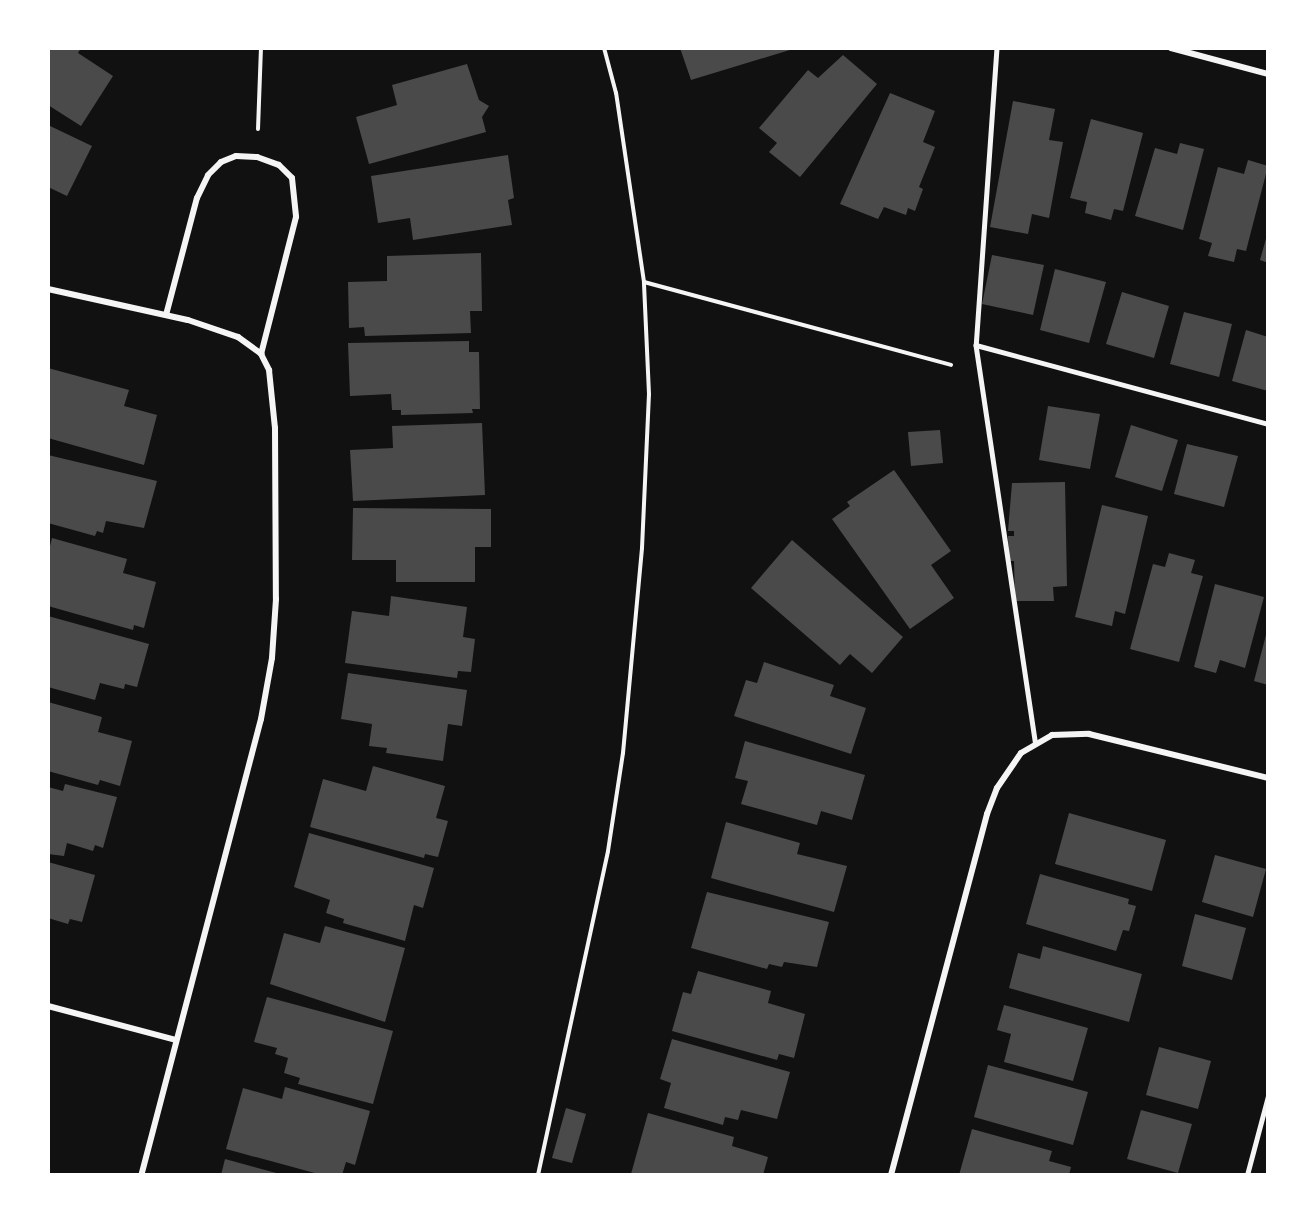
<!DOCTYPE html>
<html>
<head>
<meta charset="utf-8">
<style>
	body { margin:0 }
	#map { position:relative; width:1316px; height:1223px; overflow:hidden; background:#111; font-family:Georgia,serif }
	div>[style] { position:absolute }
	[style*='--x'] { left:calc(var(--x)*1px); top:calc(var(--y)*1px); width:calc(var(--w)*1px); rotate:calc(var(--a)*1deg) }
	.building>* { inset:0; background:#4a4a4a }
	.path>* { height:4px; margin:-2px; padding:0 2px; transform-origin:2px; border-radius:2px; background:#f5f5f5 }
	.service>* { height:4.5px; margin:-2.25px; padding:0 2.25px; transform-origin:2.25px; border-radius:2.25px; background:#f5f5f5 }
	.minor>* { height:6px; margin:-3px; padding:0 3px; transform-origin:3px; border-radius:3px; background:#f5f5f5 }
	span { translate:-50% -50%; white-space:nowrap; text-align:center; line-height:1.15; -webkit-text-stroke:4.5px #fff; paint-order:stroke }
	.frame { position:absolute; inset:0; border:50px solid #fff; pointer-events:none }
</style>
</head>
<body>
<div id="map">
	<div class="building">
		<i style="clip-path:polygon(48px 48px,81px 48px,78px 53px,113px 76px,81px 126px,48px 105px)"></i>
		<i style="clip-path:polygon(680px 48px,793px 48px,793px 49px,691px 80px)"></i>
		<i style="clip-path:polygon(843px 55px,877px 84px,800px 177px,769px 152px,777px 143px,759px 128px,808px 70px,818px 78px)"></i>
		<i style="clip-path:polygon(467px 64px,479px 100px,489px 106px,482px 117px,486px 132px,369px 164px,356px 117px,397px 105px,392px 85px)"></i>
		<i style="clip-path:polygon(890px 93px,935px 111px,923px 142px,935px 147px,919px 187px,923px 189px,915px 211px,908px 208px,906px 215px,884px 207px,878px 219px,840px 204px)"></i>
		<i style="clip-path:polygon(1013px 101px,1055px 109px,1049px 140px,1063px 142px,1049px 218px,1032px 214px,1028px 234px,990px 227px)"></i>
		<i style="clip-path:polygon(1091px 119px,1143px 133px,1123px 211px,1114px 209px,1111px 220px,1085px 213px,1087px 202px,1070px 198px)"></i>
		<i style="clip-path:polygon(48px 125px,92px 146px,67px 196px,48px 187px)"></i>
		<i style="clip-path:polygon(1180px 143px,1204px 149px,1183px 230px,1135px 216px,1155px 148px,1177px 154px)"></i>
		<i style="clip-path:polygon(508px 155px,514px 198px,508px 200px,512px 225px,413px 240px,410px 218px,378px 223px,371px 176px)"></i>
		<i style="clip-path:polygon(1248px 160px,1268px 166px,1246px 251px,1237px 249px,1234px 262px,1208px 256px,1212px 243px,1199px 239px,1218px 167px,1244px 174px)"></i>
		<i style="clip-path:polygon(1267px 235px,1268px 235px,1268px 263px,1260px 260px)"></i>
		<i style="clip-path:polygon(481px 253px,482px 311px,470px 311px,471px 333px,365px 336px,364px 327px,349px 328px,348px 282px,387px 281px,387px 256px)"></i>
		<i style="clip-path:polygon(992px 255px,1044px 265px,1033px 315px,982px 304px)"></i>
		<i style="clip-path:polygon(1055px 269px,1106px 282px,1089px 343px,1040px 330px)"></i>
		<i style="clip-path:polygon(1122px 292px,1169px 306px,1154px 358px,1106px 344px)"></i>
		<i style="clip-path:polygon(1184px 312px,1232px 324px,1219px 377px,1170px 364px)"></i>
		<i style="clip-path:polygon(1246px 330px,1268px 337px,1268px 391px,1232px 381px)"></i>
		<i style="clip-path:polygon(469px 341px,469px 352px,479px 352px,480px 409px,472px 409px,473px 413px,401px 415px,401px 410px,392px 410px,391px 394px,350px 396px,348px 343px)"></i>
		<i style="clip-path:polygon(48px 368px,129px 390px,124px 406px,157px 415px,144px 465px,48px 438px)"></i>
		<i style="clip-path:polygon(1048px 406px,1100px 414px,1090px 469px,1039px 460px)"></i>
		<i style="clip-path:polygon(482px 423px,485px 495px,353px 501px,350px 450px,393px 448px,392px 426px)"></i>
		<i style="clip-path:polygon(1131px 425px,1178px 440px,1162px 491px,1115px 477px)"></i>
		<i style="clip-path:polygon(940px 430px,943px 463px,911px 466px,908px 432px)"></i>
		<i style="clip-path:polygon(1187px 444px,1238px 456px,1224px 507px,1174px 494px)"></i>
		<i style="clip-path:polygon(48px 455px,157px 481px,144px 528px,106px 521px,103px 533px,97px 531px,95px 536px,48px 523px)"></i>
		<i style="clip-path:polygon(894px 470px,951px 551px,931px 565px,954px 598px,910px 629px,832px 519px,850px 506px,847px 502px)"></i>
		<i style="clip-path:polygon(1065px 482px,1067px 586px,1053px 587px,1054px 601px,1015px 601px,1014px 561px,1009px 561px,1008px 536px,1014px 536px,1014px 531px,1008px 531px,1012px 483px)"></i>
		<i style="clip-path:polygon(1102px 505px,1148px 516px,1125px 614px,1115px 611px,1112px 626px,1075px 617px)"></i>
		<i style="clip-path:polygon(353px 508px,491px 509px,491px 547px,475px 547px,475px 582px,396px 582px,396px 560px,352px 560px)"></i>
		<i style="clip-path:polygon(52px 538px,127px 559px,123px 573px,156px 582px,144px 628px,134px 625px,133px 630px,48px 606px,48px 554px)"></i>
		<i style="clip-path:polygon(792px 540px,903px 637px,872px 673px,850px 654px,840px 665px,751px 588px)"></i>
		<i style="clip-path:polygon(1169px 553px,1195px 560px,1191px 573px,1203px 576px,1179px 662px,1130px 649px,1153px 564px,1165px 567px)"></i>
		<i style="clip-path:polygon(1215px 584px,1264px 597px,1245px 668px,1220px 660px,1216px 673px,1194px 667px)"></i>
		<i style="clip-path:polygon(391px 596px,467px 607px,463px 637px,475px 639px,471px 672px,458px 671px,457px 678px,345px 663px,352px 611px,389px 616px)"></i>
		<i style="clip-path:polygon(48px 616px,149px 644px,137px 687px,125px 684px,124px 689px,100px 683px,95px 700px,48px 687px)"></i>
		<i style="clip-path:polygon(1267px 631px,1268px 631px,1268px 685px,1254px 681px)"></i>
		<i style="clip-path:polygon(764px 662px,834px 685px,830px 696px,866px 708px,851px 754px,734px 716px,746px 680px,757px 683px)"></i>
		<i style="clip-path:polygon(348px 673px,467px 690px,462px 726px,448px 724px,443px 761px,386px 753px,387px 748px,369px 746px,372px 724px,341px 719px)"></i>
		<i style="clip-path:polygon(48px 702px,102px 717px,98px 732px,132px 741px,120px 786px,100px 780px,98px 785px,48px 771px)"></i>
		<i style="clip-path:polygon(745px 741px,865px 775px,852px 820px,821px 811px,817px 825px,741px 804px,748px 781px,735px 778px)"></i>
		<i style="clip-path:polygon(373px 766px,445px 786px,436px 818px,448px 821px,438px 857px,425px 854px,424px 858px,310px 827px,323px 779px,366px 791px)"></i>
		<i style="clip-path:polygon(65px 784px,117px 797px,103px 848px,95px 845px,93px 851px,67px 843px,64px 856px,48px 854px,48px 787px,63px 791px)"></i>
		<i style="clip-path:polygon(1069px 813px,1166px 840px,1152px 891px,1055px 864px)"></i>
		<i style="clip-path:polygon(726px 822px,800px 843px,797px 854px,847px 866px,834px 912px,711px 878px)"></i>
		<i style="clip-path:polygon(309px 833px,434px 868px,423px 908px,414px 905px,405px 941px,343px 923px,344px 919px,326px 913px,330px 900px,294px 887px)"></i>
		<i style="clip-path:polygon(1215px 855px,1266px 869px,1253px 917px,1202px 902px)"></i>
		<i style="clip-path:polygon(48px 862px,95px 875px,82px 922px,70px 919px,68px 924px,48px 918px)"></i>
		<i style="clip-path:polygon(1040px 874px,1129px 899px,1128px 904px,1136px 906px,1129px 931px,1123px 930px,1116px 951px,1026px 924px)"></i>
		<i style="clip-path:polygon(707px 892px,829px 922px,817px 967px,784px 962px,782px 967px,769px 964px,767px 969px,691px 948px)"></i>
		<i style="clip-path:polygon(1195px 914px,1246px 928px,1232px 980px,1182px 966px)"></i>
		<i style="clip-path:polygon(325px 926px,405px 948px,385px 1022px,270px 984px,284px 933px,320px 943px)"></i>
		<i style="clip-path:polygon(1043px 946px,1142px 974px,1129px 1022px,1009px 988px,1018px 953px,1040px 959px)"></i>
		<i style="clip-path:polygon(698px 971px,771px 991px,768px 1003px,805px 1014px,794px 1058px,779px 1054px,777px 1060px,672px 1031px,683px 992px,691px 994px)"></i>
		<i style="clip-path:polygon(267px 997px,393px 1031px,373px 1104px,298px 1084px,300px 1078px,284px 1073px,288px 1058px,275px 1054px,277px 1048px,254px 1042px)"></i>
		<i style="clip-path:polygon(1004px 1005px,1088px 1028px,1073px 1081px,1004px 1062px,1011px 1034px,997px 1030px)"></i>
		<i style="clip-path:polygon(672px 1039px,790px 1072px,777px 1119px,741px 1110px,738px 1120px,725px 1117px,723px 1125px,664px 1108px,671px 1083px,660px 1079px)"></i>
		<i style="clip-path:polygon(1159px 1047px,1211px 1061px,1198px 1109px,1146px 1095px)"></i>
		<i style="clip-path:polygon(988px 1065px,1088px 1092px,1073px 1145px,974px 1117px)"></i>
		<i style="clip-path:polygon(285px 1087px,370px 1111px,355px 1165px,346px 1162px,342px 1175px,322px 1175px,226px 1149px,243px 1088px,282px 1099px)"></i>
		<i style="clip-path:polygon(566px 1108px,586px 1114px,572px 1163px,552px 1158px)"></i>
		<i style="clip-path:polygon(1141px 1110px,1192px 1124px,1178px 1173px,1127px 1159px)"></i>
		<i style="clip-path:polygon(648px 1113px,734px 1137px,732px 1146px,768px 1157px,763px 1175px,631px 1174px)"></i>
		<i style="clip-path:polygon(972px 1129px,1052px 1151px,1049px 1161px,1071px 1167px,1069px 1175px,959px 1175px)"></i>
		<i style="clip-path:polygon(225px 1159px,280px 1174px,280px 1175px,221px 1175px)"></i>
	</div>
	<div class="path">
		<i style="--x:258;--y:129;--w:81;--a:-87.9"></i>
		<i style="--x:644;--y:282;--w:318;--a:15.1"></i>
		<i style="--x:538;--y:1175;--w:331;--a:-77.8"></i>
		<i style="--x:608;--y:851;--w:99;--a:-81.3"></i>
		<i style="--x:623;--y:753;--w:206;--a:-84.7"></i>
		<i style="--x:642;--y:548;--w:154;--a:-87.4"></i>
		<i style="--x:649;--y:394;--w:112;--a:-92.6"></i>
		<i style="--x:644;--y:282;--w:191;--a:-98.4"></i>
		<i style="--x:616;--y:93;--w:47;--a:-104.9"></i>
	</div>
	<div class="service">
		<i style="--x:997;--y:48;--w:298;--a:94"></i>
		<i style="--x:976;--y:345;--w:401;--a:81.5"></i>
		<i style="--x:976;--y:345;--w:302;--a:15.1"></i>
		<i style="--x:1247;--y:1175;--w:82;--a:-75.1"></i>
	</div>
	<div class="minor">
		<i style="--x:1171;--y:48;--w:100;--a:15"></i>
		<i style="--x:48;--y:289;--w:143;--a:12.5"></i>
		<i style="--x:188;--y:320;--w:53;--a:18.8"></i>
		<i style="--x:238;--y:337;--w:29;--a:36"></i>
		<i style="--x:261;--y:354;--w:18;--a:63"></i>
		<i style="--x:269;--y:370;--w:58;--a:84.1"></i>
		<i style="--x:275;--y:428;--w:171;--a:89.7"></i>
		<i style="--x:276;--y:599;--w:59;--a:93.9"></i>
		<i style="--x:272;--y:658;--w:62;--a:100.2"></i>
		<i style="--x:261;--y:719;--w:472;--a:104.7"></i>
		<i style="--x:166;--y:315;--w:121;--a:-75.2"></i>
		<i style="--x:197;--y:198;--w:25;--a:-64"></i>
		<i style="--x:208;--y:175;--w:18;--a:-45"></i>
		<i style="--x:221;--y:162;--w:16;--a:-22"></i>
		<i style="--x:236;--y:156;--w:21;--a:3"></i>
		<i style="--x:257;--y:157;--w:23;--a:20"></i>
		<i style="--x:279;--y:165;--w:18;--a:45"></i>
		<i style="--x:292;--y:178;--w:39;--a:84"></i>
		<i style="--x:296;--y:217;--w:141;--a:104.3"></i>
		<i style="--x:48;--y:1006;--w:132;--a:14.9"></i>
		<i style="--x:891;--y:1175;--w:374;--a:-75.1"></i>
		<i style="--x:987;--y:814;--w:28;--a:-69"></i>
		<i style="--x:997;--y:788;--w:42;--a:-55.6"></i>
		<i style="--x:1021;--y:753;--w:36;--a:-30"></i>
		<i style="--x:1052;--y:735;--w:37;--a:-2"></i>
		<i style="--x:1089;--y:734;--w:184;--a:13.8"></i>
	</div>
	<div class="frame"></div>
</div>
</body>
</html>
